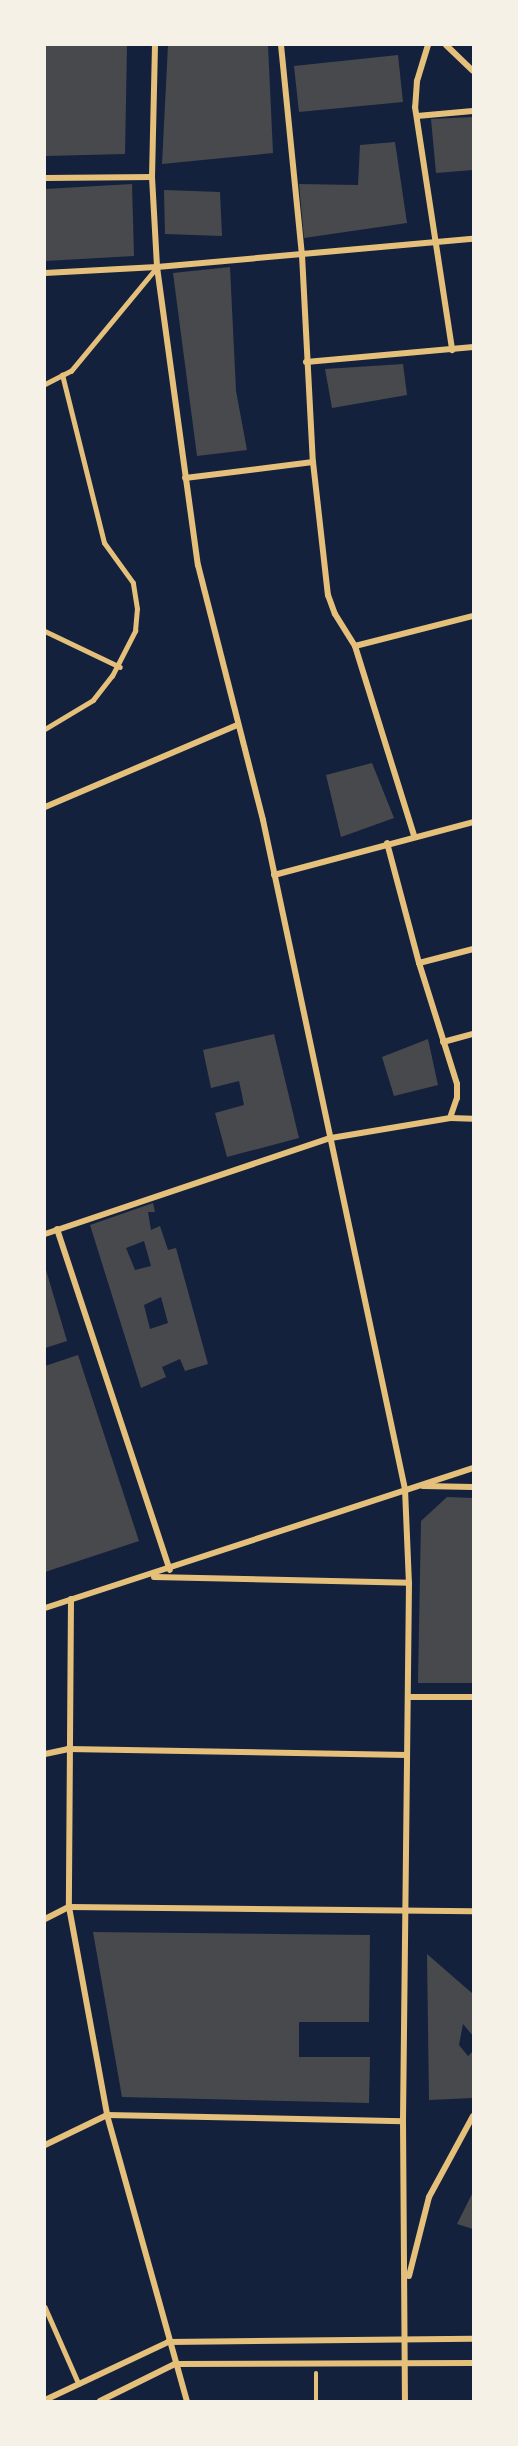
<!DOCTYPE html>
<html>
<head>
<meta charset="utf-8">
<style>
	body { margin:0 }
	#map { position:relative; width:518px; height:2446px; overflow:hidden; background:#14213d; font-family:Helvetica,sans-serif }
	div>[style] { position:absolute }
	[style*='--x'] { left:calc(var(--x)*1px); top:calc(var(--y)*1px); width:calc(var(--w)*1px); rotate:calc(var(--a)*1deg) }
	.building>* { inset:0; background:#48494c }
	.path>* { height:4px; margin:-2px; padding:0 2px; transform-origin:2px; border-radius:2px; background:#e5c07b }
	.service>* { height:4.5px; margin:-2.25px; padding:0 2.25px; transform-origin:2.25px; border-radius:2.25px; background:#e5c07b }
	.minor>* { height:6px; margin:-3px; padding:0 3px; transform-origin:3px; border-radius:3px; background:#e5c07b }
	span { translate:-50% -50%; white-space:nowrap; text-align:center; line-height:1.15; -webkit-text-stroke:6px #f6f1e7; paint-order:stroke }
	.frame { position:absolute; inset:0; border:46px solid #f6f1e7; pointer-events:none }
</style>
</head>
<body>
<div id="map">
	<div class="building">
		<i style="clip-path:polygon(45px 45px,127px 45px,125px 154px,45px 156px)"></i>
		<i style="clip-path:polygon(168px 45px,268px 45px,273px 153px,162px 164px)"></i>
		<i style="clip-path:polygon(398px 55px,403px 102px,299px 112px,294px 66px)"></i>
		<i style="clip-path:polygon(473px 117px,473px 170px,436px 173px,431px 119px)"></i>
		<i style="clip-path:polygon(395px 142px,407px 223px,304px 238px,299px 184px,358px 185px,360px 145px)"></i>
		<i style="clip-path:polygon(132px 184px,134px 256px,45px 261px,45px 189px)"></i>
		<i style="clip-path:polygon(164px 190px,220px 192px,222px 236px,165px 234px)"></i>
		<i style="clip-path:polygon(230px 267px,236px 391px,247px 450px,197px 456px,173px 273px)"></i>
		<i style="clip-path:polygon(403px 364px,407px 395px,332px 408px,325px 369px)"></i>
		<i style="clip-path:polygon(372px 763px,394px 818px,341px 837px,326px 775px)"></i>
		<i style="clip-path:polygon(274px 1034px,299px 1138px,227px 1157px,215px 1113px,244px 1105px,242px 1095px,239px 1081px,211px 1088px,203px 1050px)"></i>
		<i style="clip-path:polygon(428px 1039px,438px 1085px,394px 1096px,382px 1057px)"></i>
		<i style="clip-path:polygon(evenodd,153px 1203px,155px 1212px,148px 1212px,151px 1230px,160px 1226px,168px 1250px,176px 1248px,208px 1364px,185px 1371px,180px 1359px,162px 1367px,166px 1377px,141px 1388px,90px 1225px,153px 1203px,144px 1241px,151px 1266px,135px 1270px,126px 1248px,144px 1241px,153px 1203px,161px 1297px,168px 1323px,150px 1329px,144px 1305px,161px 1297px)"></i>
		<i style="clip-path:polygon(46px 1270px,67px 1341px,45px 1348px,45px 1271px)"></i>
		<i style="clip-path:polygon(78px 1355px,139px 1541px,45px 1572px,45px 1366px)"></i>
		<i style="clip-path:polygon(447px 1497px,473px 1498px,473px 1683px,418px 1683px,421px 1521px)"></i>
		<i style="clip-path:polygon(93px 1932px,370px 1935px,369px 2022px,299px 2022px,299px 2057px,370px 2057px,369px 2103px,122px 2097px)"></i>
		<i style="clip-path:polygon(427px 1954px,473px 1994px,473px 2036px,463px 2024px,459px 2045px,468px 2056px,473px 2051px,473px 2098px,429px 2100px)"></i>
		<i style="clip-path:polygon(473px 2192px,473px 2229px,457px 2224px)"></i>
	</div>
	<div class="path">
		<i style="--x:316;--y:2401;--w:28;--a:-90"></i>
	</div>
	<div class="service">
		<i style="--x:45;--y:384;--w:29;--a:-27"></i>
		<i style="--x:71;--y:371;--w:135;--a:-50.4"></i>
		<i style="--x:45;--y:631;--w:83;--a:25.6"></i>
		<i style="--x:45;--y:729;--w:56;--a:-31.1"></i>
		<i style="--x:93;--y:700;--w:31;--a:-52"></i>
		<i style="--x:112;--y:676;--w:51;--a:-62.9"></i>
		<i style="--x:135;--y:631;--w:22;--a:-85"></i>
		<i style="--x:137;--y:609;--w:26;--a:-99"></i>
		<i style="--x:133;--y:583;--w:49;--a:-125.9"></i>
		<i style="--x:104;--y:543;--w:173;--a:-104"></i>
		<i style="--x:45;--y:2307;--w:84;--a:66.2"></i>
	</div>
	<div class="minor">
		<i style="--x:155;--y:45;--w:132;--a:91.3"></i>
		<i style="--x:152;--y:177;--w:90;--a:86.8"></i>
		<i style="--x:157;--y:267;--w:301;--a:82.2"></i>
		<i style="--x:198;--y:565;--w:263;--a:75.7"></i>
		<i style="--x:263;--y:820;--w:684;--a:78.02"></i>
		<i style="--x:405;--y:1489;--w:94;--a:87.6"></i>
		<i style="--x:409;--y:1583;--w:538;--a:90.64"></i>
		<i style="--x:403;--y:2121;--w:280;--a:89.6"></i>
		<i style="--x:281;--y:45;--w:211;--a:84.3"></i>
		<i style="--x:302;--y:255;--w:207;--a:87"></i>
		<i style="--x:313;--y:462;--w:134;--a:83.6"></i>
		<i style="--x:328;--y:595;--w:20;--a:70"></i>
		<i style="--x:335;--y:614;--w:38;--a:58"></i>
		<i style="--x:355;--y:646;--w:199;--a:72.7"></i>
		<i style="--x:428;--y:45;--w:38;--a:107"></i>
		<i style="--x:417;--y:81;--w:26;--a:94"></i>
		<i style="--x:415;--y:107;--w:246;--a:81.3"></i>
		<i style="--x:446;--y:45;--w:37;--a:44"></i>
		<i style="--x:417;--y:116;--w:56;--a:-5.1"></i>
		<i style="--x:45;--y:178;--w:107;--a:-0.5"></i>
		<i style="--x:45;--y:273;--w:112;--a:-3.1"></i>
		<i style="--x:157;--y:267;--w:317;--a:-5.1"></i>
		<i style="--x:306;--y:362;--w:168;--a:-5.1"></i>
		<i style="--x:185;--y:478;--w:129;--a:-7.1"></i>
		<i style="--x:355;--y:646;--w:122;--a:-14.3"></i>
		<i style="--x:45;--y:807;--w:209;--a:-23.1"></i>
		<i style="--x:274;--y:875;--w:206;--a:-14.9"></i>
		<i style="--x:419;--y:963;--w:56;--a:-14.5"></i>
		<i style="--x:443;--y:1042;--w:31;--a:-15"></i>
		<i style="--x:450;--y:1118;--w:23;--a:2"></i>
		<i style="--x:57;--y:1229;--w:359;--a:71.7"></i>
		<i style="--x:45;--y:1234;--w:302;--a:-18.6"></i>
		<i style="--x:331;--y:1138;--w:121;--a:-9.5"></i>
		<i style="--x:450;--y:1118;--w:21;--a:-71"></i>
		<i style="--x:457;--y:1098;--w:14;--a:-90"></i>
		<i style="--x:457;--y:1084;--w:127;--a:-107.4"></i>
		<i style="--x:419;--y:963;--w:124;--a:-104.9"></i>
		<i style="--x:423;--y:1486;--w:50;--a:1.1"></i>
		<i style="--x:154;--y:1577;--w:255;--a:1.3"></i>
		<i style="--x:71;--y:1599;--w:308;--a:90.4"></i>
		<i style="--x:69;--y:1907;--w:211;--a:79.6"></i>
		<i style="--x:107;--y:2115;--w:297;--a:74.4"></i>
		<i style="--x:45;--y:1608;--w:450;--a:-18.1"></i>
		<i style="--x:408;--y:1697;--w:65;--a:0"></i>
		<i style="--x:45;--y:1754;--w:24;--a:-12"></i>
		<i style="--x:68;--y:1749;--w:339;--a:1"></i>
		<i style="--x:45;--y:1919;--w:27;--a:-27"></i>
		<i style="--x:69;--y:1907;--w:404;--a:0.6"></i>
		<i style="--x:45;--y:2145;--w:69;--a:-25.8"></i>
		<i style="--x:107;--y:2115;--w:296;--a:1.2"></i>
		<i style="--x:409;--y:2276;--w:81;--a:-75.8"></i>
		<i style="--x:429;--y:2197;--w:92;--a:-61.5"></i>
		<i style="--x:45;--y:2400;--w:136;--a:-25.2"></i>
		<i style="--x:168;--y:2342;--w:305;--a:-0.6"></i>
		<i style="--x:100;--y:2401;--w:84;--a:-26.3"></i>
		<i style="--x:175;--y:2364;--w:298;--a:-0.2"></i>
	</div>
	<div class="frame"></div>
</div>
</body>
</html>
